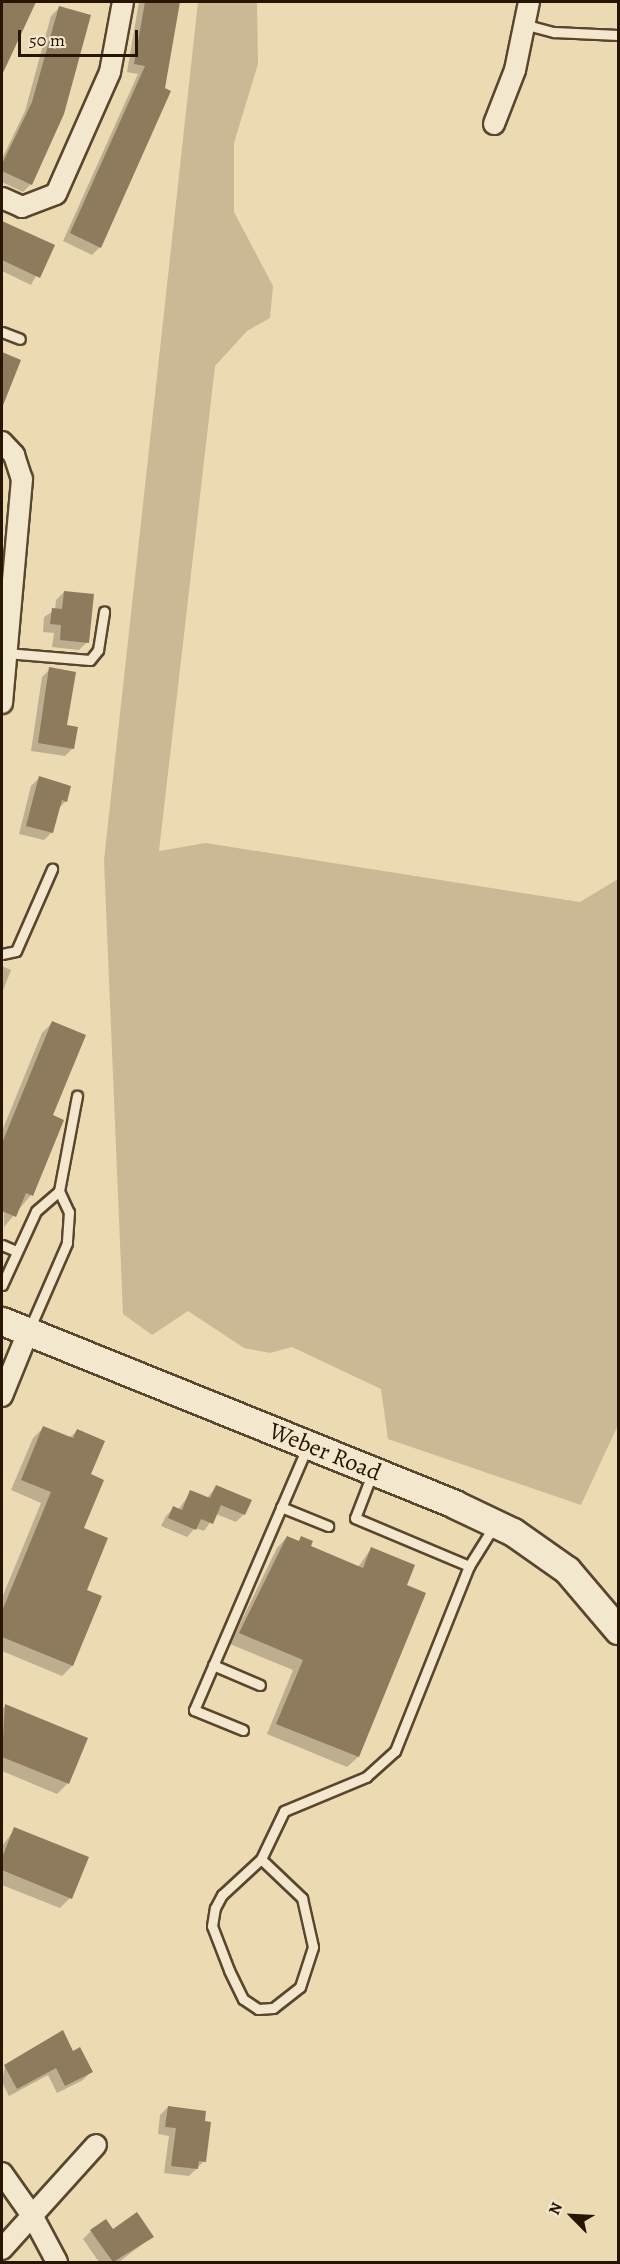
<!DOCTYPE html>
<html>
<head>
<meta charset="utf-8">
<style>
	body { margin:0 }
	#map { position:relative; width:620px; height:2264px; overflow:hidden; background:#ecdab3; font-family:Alegreya,serif }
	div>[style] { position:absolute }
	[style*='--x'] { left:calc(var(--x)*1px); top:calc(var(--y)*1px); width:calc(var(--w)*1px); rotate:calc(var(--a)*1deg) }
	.green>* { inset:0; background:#cbb995 }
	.shadow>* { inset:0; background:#0003 }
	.building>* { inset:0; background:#8e7b5d }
	.roads { filter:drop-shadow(2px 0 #59462d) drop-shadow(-2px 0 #59462d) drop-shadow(0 2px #59462d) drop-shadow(0 -2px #59462d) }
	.service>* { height:9px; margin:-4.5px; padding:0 4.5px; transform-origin:4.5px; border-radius:4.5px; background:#f3e7ce }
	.minor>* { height:20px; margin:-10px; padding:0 10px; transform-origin:10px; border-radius:10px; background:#f3e7ce }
	.secondary>* { height:27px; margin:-13.5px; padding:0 13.5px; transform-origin:13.5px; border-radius:13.5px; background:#f3e7ce }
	span { translate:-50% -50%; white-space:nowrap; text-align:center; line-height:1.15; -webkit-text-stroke:6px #f3e7ce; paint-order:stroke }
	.street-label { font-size:24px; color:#281500 }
	.frame { position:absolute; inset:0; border:3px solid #281500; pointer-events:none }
	.north { position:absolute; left:542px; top:2186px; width:60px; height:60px; -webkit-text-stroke:4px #f3e7ce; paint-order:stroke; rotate:294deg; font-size:16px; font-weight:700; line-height:24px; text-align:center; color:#281500 }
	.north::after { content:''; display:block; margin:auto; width:21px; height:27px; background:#281500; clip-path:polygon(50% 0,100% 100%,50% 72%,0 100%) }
	.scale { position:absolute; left:18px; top:30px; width:120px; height:27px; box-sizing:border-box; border:3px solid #281500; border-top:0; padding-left:8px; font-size:18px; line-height:21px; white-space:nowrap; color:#281500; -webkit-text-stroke:4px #f3e7ce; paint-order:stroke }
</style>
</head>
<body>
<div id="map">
	<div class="green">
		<i style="clip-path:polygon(198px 2px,257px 2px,258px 64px,234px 143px,234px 212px,273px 286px,270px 318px,247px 331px,215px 366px,159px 851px,206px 843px,580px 902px,618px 879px,618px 1425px,581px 1505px,388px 1439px,381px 1389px,292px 1347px,270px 1353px,244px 1348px,188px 1311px,152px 1335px,123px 1314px,104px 860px)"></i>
	</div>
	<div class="shadow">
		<i style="clip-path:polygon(2px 2px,34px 2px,2px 74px)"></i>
		<i style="clip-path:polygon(139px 2px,179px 2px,163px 89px,100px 247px,92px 255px,63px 241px,138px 74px,127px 72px)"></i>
		<i style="clip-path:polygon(59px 8px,31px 184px,23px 192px,2px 182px,2px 159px,25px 111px,51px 16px)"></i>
		<i style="clip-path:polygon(2px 222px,53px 246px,31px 285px,2px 271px)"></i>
		<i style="clip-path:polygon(2px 354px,19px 361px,9px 388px,2px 395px)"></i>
		<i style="clip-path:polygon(64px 592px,87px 642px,79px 650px,52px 647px,54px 633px,43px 632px,44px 617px,55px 610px,56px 600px)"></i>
		<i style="clip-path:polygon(50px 669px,73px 748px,65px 756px,31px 751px,42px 677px)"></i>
		<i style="clip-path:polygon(39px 778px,66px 801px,58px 809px,52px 832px,44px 840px,19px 834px,31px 786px)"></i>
		<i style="clip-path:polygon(2px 966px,11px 970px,2px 993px)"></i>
		<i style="clip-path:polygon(53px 1022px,51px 1116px,31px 1195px,4px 1227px,2px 1131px,42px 1033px)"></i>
		<i style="clip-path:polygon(43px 1428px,69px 1438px,77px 1431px,89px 1475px,82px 1529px,85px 1591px,72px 1666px,62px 1676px,2px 1651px,2px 1598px,41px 1503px,11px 1490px,33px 1438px)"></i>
		<i style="clip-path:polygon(216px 1487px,244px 1514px,236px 1522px,216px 1514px,204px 1531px,195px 1528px,187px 1537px,161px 1526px,166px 1516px,174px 1508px,178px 1510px,191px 1492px,207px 1498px)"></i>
		<i style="clip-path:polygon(287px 1537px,298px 1542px,302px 1538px,310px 1546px,358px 1567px,371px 1549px,405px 1586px,424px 1594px,358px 1757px,347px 1767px,267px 1734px,293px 1670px,230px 1644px,277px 1548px)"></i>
		<i style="clip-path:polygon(5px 1706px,86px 1739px,67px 1784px,57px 1794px,2px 1771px,2px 1709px)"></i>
		<i style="clip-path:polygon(15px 1829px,70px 1898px,60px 1908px,2px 1885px,2px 1846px)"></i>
		<i style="clip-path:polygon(73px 2053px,91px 2072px,83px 2080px,57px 2093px,48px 2075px,9px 2096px,2px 2082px,5px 2066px)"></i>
		<i style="clip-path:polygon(168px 2107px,204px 2161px,189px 2176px,164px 2173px,169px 2136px,158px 2134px,160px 2115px)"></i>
		<i style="clip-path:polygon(91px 2231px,113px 2231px,152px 2237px,119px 2262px,99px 2262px,83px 2239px)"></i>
	</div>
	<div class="building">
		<i style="clip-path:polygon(2px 2px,36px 2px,2px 75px)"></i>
		<i style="clip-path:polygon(145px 2px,180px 2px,165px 88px,171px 91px,101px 248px,70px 233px,145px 66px,134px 64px)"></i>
		<i style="clip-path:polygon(59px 6px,91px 15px,64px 114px,32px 185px,2px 171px,2px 164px,32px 102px)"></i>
		<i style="clip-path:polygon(2px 221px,55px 245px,40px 278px,2px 260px)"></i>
		<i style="clip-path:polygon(2px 352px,21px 360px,2px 408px)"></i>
		<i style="clip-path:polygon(64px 591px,94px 594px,89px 643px,60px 640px,61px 625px,50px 624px,52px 608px,62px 609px)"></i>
		<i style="clip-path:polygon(49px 667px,76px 672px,67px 725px,78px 727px,74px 749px,38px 743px)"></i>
		<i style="clip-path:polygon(39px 776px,71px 786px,67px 802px,62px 800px,53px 833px,26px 826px)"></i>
		<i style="clip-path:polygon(52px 1021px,86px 1035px,53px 1115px,64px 1120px,33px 1196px,26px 1193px,16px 1217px,2px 1211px,2px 1143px)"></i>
		<i style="clip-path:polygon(43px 1426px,73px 1438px,77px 1429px,105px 1441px,91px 1474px,104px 1480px,84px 1528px,108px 1538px,87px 1590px,102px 1596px,73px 1666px,2px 1637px,2px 1611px,51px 1492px,21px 1480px)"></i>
		<i style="clip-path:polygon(216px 1485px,252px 1500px,245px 1515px,221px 1505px,213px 1524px,201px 1519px,196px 1530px,168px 1518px,173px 1506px,182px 1510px,190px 1490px,210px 1498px)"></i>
		<i style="clip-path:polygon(287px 1536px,299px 1541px,301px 1536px,313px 1541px,311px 1546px,363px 1568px,371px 1547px,415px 1565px,407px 1585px,426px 1593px,359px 1757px,276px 1724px,303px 1660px,239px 1633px)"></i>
		<i style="clip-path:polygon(5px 1704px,88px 1738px,69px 1784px,2px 1757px)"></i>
		<i style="clip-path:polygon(14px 1827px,89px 1857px,72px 1899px,2px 1870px,2px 1858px)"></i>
		<i style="clip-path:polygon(63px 2030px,73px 2051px,80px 2047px,93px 2072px,65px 2086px,56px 2068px,17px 2089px,4px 2065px)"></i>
		<i style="clip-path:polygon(168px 2106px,206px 2111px,205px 2121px,211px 2122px,206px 2162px,199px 2161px,198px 2169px,171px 2166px,176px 2128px,165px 2127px)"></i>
		<i style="clip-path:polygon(137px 2212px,154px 2237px,113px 2262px,90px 2230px,106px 2219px,113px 2229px)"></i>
	</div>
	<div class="roads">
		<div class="service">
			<i style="--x:527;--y:25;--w:28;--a:15"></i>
			<i style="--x:554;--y:32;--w:64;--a:2.7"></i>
			<i style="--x:2;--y:332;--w:19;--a:21"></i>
			<i style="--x:6;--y:653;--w:84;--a:4.8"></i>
			<i style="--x:90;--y:660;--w:13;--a:-51"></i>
			<i style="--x:98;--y:650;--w:39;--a:-81"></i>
			<i style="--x:2;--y:954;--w:14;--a:-12"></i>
			<i style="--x:16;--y:951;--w:90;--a:-66.3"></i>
			<i style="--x:59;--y:1191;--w:97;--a:-79.3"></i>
			<i style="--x:2;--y:1245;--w:15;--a:23"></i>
			<i style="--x:2;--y:1285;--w:81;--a:-65.3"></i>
			<i style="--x:36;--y:1211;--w:30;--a:-41"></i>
			<i style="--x:59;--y:1191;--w:23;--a:65"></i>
			<i style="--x:69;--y:1212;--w:31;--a:94"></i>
			<i style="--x:67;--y:1243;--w:95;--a:113.6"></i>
			<i style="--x:372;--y:1474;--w:47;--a:111.1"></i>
			<i style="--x:355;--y:1518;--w:124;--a:22.8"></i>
			<i style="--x:281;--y:1507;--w:51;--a:22"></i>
			<i style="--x:213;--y:1665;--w:51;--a:23.1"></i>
			<i style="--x:243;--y:1730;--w:53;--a:-157.8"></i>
			<i style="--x:194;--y:1710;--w:286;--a:-66.7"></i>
			<i style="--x:261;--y:1859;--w:57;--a:43.6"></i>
			<i style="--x:302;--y:1898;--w:50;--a:77.3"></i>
			<i style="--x:313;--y:1947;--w:42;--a:108"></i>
			<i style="--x:300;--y:1987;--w:34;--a:142"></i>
			<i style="--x:273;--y:2008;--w:15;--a:176"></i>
			<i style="--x:258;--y:2009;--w:18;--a:-146"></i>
			<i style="--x:243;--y:1999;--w:32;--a:-116"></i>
			<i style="--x:229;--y:1970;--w:47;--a:-111.1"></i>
			<i style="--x:212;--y:1926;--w:18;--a:-81"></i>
			<i style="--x:215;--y:1908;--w:15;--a:-62"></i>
			<i style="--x:222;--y:1895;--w:53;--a:-42.7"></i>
			<i style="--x:261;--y:1859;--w:53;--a:-64.4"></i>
			<i style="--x:284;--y:1811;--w:89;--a:-22.5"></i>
			<i style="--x:366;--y:1777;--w:39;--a:-42"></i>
			<i style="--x:395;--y:1751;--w:199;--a:-68.2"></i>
			<i style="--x:469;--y:1566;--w:47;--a:-58"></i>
		</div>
		<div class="minor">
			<i style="--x:494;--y:124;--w:58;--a:-68.7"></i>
			<i style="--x:515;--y:70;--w:69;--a:-78.4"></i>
			<i style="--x:2;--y:198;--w:22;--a:24"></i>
			<i style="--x:22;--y:207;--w:36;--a:-21"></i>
			<i style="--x:56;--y:194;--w:133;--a:-66.1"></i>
			<i style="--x:110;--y:72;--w:71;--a:-79.5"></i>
			<i style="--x:2;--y:442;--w:18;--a:47"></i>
			<i style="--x:14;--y:455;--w:25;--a:72"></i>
			<i style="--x:22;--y:479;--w:225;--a:95.1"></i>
			<i style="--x:2;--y:1396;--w:69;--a:-67.9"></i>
			<i style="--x:2;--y:2173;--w:54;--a:54.8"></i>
			<i style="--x:33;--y:2217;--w:51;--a:61.9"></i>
			<i style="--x:2;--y:2249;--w:140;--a:-47.9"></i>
		</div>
		<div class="secondary">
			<i style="--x:2;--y:1321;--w:488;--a:22"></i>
			<i style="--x:454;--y:1504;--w:65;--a:25.4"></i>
			<i style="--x:513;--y:1532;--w:66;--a:35.1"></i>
			<i style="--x:567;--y:1570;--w:79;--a:49.6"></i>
		</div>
	</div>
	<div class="street-label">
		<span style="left:325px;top:1452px;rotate:22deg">Weber Road</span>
	</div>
	<div class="frame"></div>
	<div class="north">N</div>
	<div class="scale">50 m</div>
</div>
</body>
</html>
